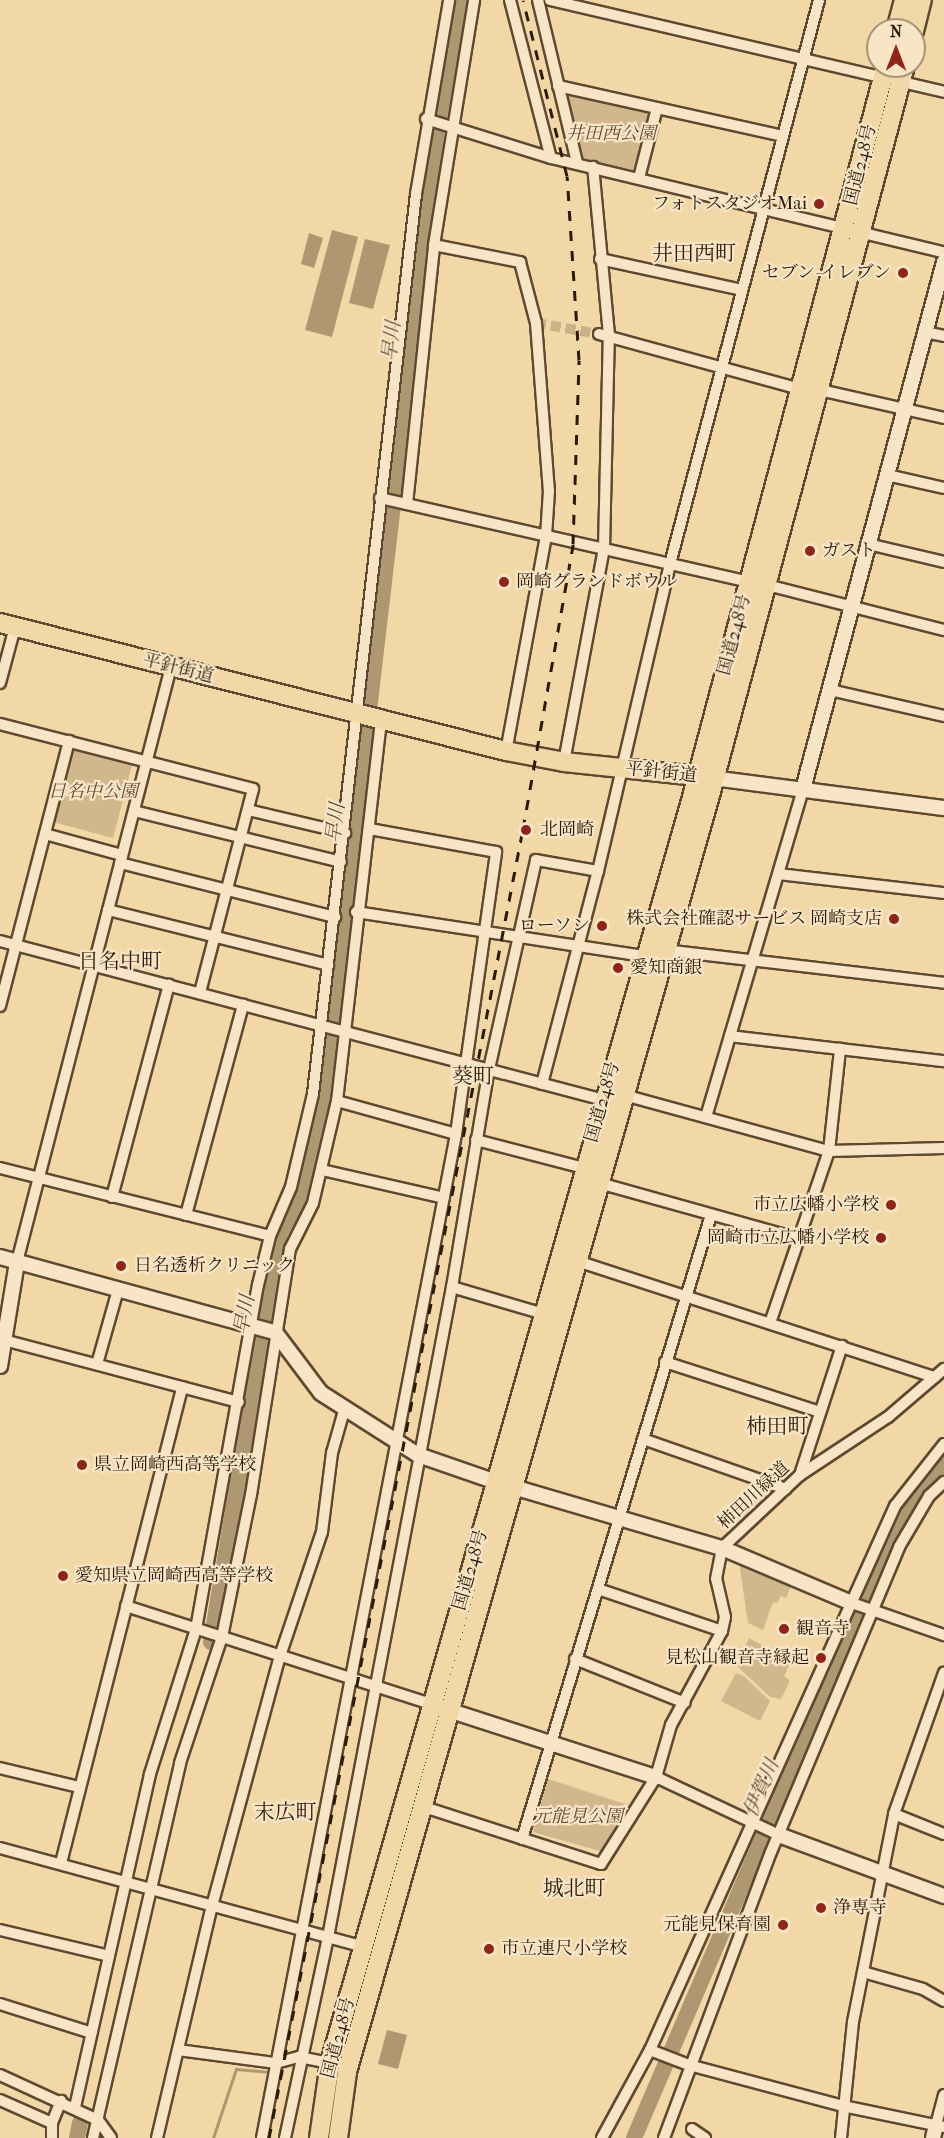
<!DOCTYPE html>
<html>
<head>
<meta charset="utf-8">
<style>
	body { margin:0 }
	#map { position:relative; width:944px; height:2138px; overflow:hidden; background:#f2d7a7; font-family:"IM FELL French Canon","Noto Serif JP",serif }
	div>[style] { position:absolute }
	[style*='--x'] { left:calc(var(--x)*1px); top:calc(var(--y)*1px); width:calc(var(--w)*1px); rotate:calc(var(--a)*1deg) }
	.green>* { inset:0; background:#d0b78c }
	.water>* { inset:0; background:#af9771 }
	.stream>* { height:3px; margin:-1.5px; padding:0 1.5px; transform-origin:1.5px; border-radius:1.5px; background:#af9771 }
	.river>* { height:16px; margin:-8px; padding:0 8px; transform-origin:8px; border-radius:8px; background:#af9771 }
	.minor-tunnel>* { height:10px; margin-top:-5px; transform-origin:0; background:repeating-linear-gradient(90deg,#cab187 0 10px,transparent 0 15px) }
	.roads { filter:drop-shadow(2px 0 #5e4930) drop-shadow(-2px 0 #5e4930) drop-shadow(0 2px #5e4930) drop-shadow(0 -2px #5e4930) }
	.minor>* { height:10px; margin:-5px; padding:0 5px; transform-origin:5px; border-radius:5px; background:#f7e5c6 }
	.tertiary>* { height:14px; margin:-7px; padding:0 7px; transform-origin:7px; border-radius:7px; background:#f7e5c6 }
	.primary>* { height:18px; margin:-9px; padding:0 9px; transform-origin:9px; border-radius:9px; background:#f2d7a7 }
	.trunk>* { height:18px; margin:-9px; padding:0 9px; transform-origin:9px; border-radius:9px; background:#f2d7a7 }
	.rail>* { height:3px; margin-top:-1.5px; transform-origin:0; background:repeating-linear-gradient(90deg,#2c1a08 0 10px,transparent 0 20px) }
	.dots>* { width:16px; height:16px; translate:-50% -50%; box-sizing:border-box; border:3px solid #f7e5c6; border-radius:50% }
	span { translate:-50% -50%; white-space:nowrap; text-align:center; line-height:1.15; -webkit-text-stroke:4.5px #f7e5c6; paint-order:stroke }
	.park-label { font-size:18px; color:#5d4930; font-style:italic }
	.street-label { font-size:18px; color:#2c1a08 }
	.poi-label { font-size:18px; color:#2c1a08 }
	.right { translate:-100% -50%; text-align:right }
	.left { translate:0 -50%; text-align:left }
	.water-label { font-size:20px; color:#604c32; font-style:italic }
	.quarter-label { font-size:21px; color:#2c1a08 }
	.north { position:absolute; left:866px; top:18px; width:60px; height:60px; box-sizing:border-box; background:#f7e5c6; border:2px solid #a6947a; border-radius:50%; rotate:0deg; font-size:16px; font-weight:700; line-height:24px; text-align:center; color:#2c1a08 }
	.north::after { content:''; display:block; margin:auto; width:21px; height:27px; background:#8f2418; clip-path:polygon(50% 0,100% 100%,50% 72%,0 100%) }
</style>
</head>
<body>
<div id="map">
	<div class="green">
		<i style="clip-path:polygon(567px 92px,652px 111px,635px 171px,582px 158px)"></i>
		<i style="clip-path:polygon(73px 746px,133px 761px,113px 838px,53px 822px)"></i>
		<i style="clip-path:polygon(739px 1562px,792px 1584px,786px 1598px,781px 1596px,777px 1603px,773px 1602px,763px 1630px,748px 1623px)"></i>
		<i style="clip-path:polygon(749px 1638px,791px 1661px,784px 1676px,790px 1681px,781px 1699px,770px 1697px,737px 1666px)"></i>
		<i style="clip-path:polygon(736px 1673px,745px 1677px,770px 1701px,760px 1721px,721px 1701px)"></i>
		<i style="clip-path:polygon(548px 1779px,625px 1804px,603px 1852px,533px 1832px)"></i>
	</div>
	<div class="water">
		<i style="clip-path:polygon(332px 230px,358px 237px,332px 337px,305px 330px)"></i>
		<i style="clip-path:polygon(309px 233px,323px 238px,314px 268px,301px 264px)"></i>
		<i style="clip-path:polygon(365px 239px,390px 245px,373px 309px,349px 303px)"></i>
		<i style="clip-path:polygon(387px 2030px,407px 2035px,398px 2069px,378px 2064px)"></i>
	</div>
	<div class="stream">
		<i style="--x:213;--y:2138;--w:73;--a:-71.6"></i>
		<i style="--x:236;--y:2069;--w:33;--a:5"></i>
	</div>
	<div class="river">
		<i style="--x:211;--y:1642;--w:413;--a:-80.5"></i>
		<i style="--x:279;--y:1235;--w:52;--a:-61.5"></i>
		<i style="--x:304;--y:1189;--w:96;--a:-78"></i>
		<i style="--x:324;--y:1095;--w:973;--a:-83.33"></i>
		<i style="--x:437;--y:129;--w:131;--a:-79.5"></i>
		<i style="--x:77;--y:2138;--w:15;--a:-79"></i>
		<i style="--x:634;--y:2138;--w:645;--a:-66.81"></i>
		<i style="--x:888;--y:1545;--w:43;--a:-62.2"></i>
		<i style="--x:908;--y:1507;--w:55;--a:-49.4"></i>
	</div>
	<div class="minor-tunnel">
		<i style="--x:536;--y:323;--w:64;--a:9.9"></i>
	</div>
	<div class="roads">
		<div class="minor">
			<i style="--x:510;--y:0;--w:163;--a:75.5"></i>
			<i style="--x:538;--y:0;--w:168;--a:76.5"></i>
			<i style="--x:550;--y:0;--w:405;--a:13.1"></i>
			<i style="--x:558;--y:86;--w:230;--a:12.5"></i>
			<i style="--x:426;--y:119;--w:131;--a:17.3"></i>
			<i style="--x:551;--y:158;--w:404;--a:13.5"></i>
			<i style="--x:639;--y:178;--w:72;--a:-75.6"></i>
			<i style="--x:434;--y:245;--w:88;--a:11.2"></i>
			<i style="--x:520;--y:262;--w:63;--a:75.3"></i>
			<i style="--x:536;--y:323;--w:169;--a:85.6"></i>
			<i style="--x:549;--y:491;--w:45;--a:93.8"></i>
			<i style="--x:546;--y:536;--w:219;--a:100.5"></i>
			<i style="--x:600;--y:259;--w:145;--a:12.3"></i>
			<i style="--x:925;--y:332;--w:19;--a:12"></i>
			<i style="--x:599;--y:334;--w:208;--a:15.3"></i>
			<i style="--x:820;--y:390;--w:127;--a:12.7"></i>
			<i style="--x:887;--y:475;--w:58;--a:12.8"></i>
			<i style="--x:380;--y:498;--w:379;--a:12.8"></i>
			<i style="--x:407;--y:504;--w:260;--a:-84"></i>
			<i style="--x:434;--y:245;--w:248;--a:-80.7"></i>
			<i style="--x:868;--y:544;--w:78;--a:13.3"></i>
			<i style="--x:767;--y:585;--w:183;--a:14.3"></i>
			<i style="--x:0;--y:683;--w:58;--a:-75"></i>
			<i style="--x:830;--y:690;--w:117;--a:12.8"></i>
			<i style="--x:0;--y:724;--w:261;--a:14.4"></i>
			<i style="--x:253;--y:789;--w:211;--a:104.6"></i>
			<i style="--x:564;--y:762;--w:217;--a:-79.4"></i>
			<i style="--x:604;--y:549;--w:214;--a:-88.7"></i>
			<i style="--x:609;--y:335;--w:169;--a:-95.4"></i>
			<i style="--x:248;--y:810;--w:100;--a:13.3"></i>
			<i style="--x:134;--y:811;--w:213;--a:13.8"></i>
			<i style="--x:45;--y:834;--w:80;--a:15.3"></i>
			<i style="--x:120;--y:863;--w:222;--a:14.1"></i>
			<i style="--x:779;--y:874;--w:166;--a:6.6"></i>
			<i style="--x:108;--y:910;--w:227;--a:14"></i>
			<i style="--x:356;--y:912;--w:291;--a:8.7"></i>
			<i style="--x:0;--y:941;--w:625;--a:14.75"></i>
			<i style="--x:665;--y:950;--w:281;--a:6.7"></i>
			<i style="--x:0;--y:1006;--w:274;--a:-75.4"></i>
			<i style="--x:730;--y:1036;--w:215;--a:6.7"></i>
			<i style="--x:542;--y:1084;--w:220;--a:-75.3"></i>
			<i style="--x:598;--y:871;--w:315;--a:-76.8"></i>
			<i style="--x:670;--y:564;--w:583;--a:-75.2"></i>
			<i style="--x:624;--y:1095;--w:213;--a:15.3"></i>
			<i style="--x:829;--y:1151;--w:115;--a:-1.5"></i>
			<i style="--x:337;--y:1101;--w:123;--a:15.5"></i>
			<i style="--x:706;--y:1117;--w:342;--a:-73.5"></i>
			<i style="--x:476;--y:1140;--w:112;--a:14.5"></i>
			<i style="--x:0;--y:1168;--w:278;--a:14.1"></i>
			<i style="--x:322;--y:1170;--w:125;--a:12.9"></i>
			<i style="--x:599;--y:1183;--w:209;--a:15.6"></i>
			<i style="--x:112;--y:1197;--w:220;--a:-75"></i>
			<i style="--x:186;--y:1215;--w:218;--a:-74.8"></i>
			<i style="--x:577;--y:1261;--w:376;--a:18"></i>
			<i style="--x:17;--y:1262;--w:615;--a:-75.49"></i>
			<i style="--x:452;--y:1287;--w:96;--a:16.4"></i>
			<i style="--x:770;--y:1323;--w:182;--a:-71.1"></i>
			<i style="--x:829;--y:1151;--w:103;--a:-83.8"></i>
			<i style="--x:0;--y:1339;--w:247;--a:14.8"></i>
			<i style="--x:665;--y:1362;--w:163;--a:17.9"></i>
			<i style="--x:97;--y:1364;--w:77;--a:-74.2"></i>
			<i style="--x:643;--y:1439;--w:151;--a:19.3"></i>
			<i style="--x:800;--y:1475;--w:136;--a:-72"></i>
			<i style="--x:598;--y:1589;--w:131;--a:18.7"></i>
			<i style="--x:849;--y:1602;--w:101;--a:19.2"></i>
			<i style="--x:126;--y:1606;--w:321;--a:17.8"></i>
			<i style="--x:575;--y:1659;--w:118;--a:21.8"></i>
			<i style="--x:0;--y:1768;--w:81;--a:13.5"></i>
			<i style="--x:656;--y:1777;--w:136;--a:25.2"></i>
			<i style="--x:421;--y:1806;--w:189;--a:17.9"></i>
			<i style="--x:601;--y:1864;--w:103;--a:-57.7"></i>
			<i style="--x:656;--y:1777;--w:54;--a:-73.9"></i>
			<i style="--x:671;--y:1725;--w:107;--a:-61.5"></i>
			<i style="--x:722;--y:1631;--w:14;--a:-78"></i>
			<i style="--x:725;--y:1617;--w:39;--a:-103"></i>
			<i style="--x:716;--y:1579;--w:32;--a:-79"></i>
			<i style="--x:722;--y:1548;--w:107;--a:-43.1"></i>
			<i style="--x:800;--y:1475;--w:105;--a:-33.4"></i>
			<i style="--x:888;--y:1417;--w:74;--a:-40.6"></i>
			<i style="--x:894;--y:1814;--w:54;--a:21.8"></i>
			<i style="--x:522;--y:1839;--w:652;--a:-73.15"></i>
			<i style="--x:0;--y:1848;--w:378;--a:15.2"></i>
			<i style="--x:61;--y:1863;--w:491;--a:-75.7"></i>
			<i style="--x:0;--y:1930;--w:112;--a:13.4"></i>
			<i style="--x:863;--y:1972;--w:62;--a:15.8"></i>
			<i style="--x:923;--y:1989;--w:24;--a:30"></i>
			<i style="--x:0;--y:2004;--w:96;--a:17.5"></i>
			<i style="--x:178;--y:2050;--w:99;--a:7.6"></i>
			<i style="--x:276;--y:2063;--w:24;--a:-15"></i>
			<i style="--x:299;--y:2057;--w:32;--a:11"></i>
			<i style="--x:650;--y:2050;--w:42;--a:21"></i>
			<i style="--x:689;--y:2065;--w:159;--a:14.9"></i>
			<i style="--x:843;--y:2106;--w:103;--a:11.7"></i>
			<i style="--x:0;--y:2075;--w:108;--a:24.7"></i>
			<i style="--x:98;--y:2120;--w:22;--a:54"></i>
			<i style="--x:0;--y:2100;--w:57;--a:23.9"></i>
			<i style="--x:75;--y:2107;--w:341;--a:-77.3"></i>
			<i style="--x:150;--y:1774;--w:152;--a:-72.4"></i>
			<i style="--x:196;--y:1629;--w:350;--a:-79.8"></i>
			<i style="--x:258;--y:1285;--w:50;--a:-76.2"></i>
			<i style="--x:270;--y:1236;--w:53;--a:-66.8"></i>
			<i style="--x:291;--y:1187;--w:96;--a:-76.7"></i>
			<i style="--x:313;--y:1094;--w:906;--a:-83.47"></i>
			<i style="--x:416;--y:194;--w:197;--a:-80.3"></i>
			<i style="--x:936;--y:2125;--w:31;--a:-75"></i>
			<i style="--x:692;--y:2129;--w:16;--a:35"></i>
			<i style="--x:52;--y:2138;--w:15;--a:-90"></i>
			<i style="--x:52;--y:2123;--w:24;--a:-68"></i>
			<i style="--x:93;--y:2138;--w:385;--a:-76.9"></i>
			<i style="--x:180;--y:1763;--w:133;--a:-71.6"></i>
			<i style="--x:222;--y:1637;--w:145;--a:-78.5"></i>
			<i style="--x:251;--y:1495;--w:249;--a:-81"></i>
			<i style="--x:290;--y:1249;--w:51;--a:-63.4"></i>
			<i style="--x:313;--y:1203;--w:105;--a:-76.8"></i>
			<i style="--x:337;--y:1101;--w:384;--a:-83.4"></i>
			<i style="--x:157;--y:2138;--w:238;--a:-76.7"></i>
			<i style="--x:212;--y:1906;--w:259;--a:-74.8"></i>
			<i style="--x:280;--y:1656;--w:131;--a:-71.3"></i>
			<i style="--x:322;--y:1532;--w:80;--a:-82.8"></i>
			<i style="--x:332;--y:1453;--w:48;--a:-74.2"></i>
			<i style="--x:262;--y:2138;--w:1023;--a:-79.06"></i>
			<i style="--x:456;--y:1134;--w:285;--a:-81.9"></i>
			<i style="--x:496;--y:852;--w:129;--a:-169.7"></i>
			<i style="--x:285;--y:2138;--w:206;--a:-77.9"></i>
			<i style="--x:328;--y:1937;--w:662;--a:-79.2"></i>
			<i style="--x:452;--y:1287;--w:221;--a:-80.4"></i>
			<i style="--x:489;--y:1069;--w:214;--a:-77.3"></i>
			<i style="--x:536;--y:860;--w:63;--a:10.1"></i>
			<i style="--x:602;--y:2138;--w:100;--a:-61.4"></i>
			<i style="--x:650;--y:2050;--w:597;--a:-65.75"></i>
			<i style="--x:895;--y:1506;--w:79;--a:-51.7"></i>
			<i style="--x:664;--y:2138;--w:305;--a:-69.5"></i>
			<i style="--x:771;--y:1852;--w:331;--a:-67.2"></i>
			<i style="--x:899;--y:1547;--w:59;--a:-59.5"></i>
			<i style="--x:929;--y:1496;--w:21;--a:-43"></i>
			<i style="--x:841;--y:2138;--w:117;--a:-84.1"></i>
			<i style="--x:853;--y:2022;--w:212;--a:-78.8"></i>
			<i style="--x:894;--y:1814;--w:150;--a:-70.5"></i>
		</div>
		<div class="tertiary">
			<i style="--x:705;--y:777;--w:241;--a:7.4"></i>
			<i style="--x:803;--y:789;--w:546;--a:-75.02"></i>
			<i style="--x:0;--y:1257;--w:285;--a:15.3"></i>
			<i style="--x:275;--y:1332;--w:76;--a:53"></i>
			<i style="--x:321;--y:1393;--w:115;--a:32.6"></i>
			<i style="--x:418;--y:1455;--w:83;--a:19.1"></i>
			<i style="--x:496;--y:1482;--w:235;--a:16.3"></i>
			<i style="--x:722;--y:1548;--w:138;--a:23"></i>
			<i style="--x:0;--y:1366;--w:105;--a:-80.7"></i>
			<i style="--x:442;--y:1708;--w:225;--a:17.9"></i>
			<i style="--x:779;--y:1835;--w:176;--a:20.3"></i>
			<i style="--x:933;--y:2138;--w:13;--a:-77"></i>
		</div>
		<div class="primary">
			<i style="--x:0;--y:623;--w:522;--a:14.2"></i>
			<i style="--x:506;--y:751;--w:59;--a:10.7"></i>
			<i style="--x:564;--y:762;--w:134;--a:6"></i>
		</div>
		<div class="trunk">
			<i style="--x:896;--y:30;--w:31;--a:-75"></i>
			<i style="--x:914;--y:31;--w:32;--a:-76"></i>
			<i style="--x:319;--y:2138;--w:76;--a:-81.7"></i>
			<i style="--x:330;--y:2063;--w:1317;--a:-74.04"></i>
			<i style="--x:692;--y:797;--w:756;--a:-75.14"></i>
			<i style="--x:338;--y:2138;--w:67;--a:-82.2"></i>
			<i style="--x:347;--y:2072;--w:1323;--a:-74.13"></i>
			<i style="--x:709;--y:799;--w:759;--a:-75.03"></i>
		</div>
	</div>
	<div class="rail">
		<i style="--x:269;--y:2138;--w:1333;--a:-79.02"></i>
		<i style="--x:523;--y:829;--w:289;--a:-80"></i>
		<i style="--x:573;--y:544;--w:184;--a:-88.1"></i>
		<i style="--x:579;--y:360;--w:184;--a:-93.7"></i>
		<i style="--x:567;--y:176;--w:181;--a:-104"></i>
	</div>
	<div class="dots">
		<i style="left:819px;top:204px;background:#8f2418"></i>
		<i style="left:903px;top:273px;background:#8f2418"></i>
		<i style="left:810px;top:551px;background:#8f2418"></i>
		<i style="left:504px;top:582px;background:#8f2418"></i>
		<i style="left:526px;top:830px;background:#8f2418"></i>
		<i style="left:894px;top:919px;background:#8f2418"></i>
		<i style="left:602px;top:926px;background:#8f2418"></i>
		<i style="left:618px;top:968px;background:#8f2418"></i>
		<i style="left:891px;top:1205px;background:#8f2418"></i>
		<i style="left:881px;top:1238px;background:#8f2418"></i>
		<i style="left:121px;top:1266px;background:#8f2418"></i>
		<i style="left:82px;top:1465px;background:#8f2418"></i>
		<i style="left:63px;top:1576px;background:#8f2418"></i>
		<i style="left:784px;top:1629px;background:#8f2418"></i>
		<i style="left:821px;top:1658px;background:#8f2418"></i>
		<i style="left:821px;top:1908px;background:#8f2418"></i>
		<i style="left:783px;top:1925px;background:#8f2418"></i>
		<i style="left:489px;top:1949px;background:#8f2418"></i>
	</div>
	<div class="park-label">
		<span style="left:611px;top:134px">井田西公園</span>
		<span style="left:93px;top:792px">日名中公園</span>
		<span style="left:578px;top:1817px">元能見公園</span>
	</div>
	<div class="street-label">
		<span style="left:861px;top:165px;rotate:-76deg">国道248号</span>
		<span style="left:735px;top:635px;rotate:-75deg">国道248号</span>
		<span style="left:178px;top:669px;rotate:14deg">平針街道</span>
		<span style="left:661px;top:773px;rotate:6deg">平針街道</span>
		<span style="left:603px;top:1102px;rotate:-74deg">国道248号</span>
		<span style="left:754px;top:1496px;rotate:-43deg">柿田川緑道</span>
		<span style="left:471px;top:1570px;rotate:-74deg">国道248号</span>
		<span style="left:339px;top:2038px;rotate:-75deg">国道248号</span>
	</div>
	<div class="poi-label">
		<span class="right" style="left:807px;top:204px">フォトスタジオMai</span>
		<span class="right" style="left:891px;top:273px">セブン-イレブン</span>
		<span class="left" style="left:822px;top:551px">ガスト</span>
		<span class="left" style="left:516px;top:582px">岡崎グランドボウル</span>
		<span class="left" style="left:540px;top:830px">北岡崎</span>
		<span class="right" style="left:882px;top:919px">株式会社確認サービス 岡崎支店</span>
		<span class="right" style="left:590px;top:926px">ローソン</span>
		<span class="left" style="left:630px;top:968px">愛知商銀</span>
		<span class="right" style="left:879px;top:1205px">市立広幡小学校</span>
		<span class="right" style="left:869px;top:1238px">岡崎市立広幡小学校</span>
		<span class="left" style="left:134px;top:1266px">日名透析クリニック</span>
		<span class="left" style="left:94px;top:1465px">県立岡崎西高等学校</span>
		<span class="left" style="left:75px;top:1576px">愛知県立岡崎西高等学校</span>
		<span class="left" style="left:796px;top:1629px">観音寺</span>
		<span class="right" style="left:809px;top:1658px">見松山観音寺縁起</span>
		<span class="left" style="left:833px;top:1908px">浄専寺</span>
		<span class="right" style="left:771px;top:1925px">元能見保育園</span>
		<span class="left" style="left:501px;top:1949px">市立連尺小学校</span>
	</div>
	<div class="water-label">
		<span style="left:391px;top:341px;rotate:-83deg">早川</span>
		<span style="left:335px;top:823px;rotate:-83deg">早川</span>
		<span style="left:244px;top:1315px;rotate:-80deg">早川</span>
		<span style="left:761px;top:1788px;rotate:-67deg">伊賀川</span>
	</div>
	<div class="quarter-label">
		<span style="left:694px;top:253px">井田西町</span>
		<span style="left:120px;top:961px">日名中町</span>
		<span style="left:473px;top:1076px">葵町</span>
		<span style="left:777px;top:1426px">柿田町</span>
		<span style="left:285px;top:1812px">末広町</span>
		<span style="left:574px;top:1888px">城北町</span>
	</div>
	<div class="north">N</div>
</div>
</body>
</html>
